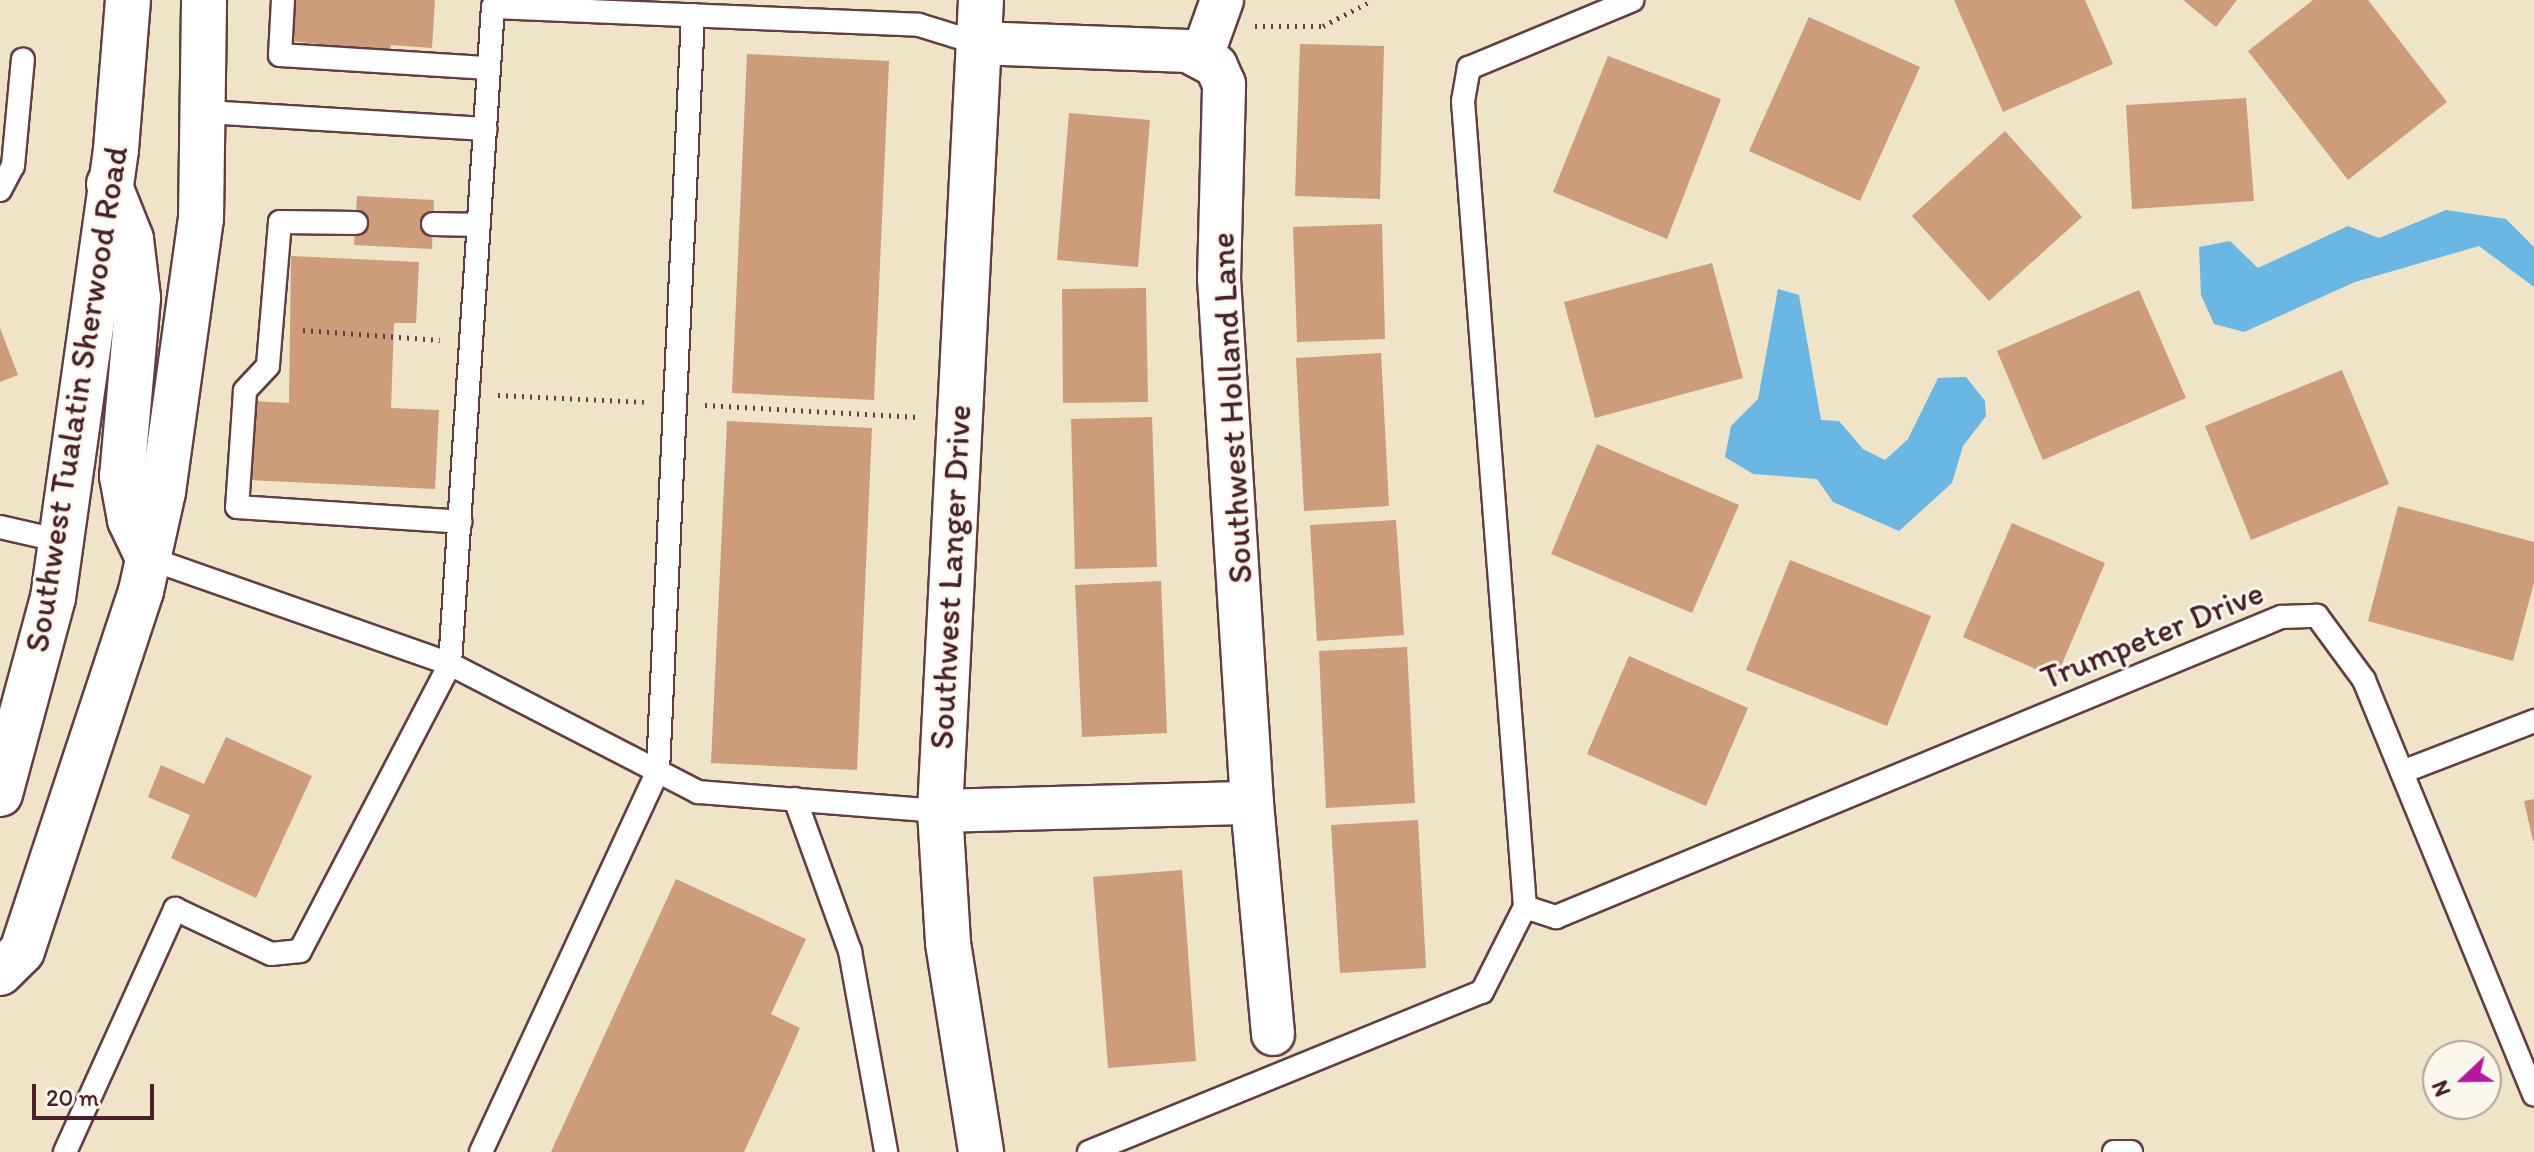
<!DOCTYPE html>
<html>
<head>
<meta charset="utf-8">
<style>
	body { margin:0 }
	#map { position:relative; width:2534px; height:1152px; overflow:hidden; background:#efe4c7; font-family:Itim,sans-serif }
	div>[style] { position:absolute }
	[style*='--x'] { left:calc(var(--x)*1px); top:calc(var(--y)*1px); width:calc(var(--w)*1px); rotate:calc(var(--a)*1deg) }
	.water>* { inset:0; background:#6ab7e4 }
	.building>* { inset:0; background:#cc9c7b }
	.path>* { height:5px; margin-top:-2.5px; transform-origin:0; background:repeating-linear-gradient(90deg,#633d42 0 2px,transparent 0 8px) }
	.roads { filter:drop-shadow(2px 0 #633d42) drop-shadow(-2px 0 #633d42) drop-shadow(0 2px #633d42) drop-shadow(0 -2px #633d42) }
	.lane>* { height:22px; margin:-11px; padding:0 11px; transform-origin:11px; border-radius:11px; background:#fff }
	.street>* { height:42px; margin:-21px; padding:0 21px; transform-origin:21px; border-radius:21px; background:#fff }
	.secondary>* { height:44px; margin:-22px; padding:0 22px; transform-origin:22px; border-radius:22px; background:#fff }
	.highway>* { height:44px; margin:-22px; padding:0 22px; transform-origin:22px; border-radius:22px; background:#fff }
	span { translate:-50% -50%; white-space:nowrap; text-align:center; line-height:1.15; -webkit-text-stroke:6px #fbf7ec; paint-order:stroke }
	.street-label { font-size:34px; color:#4a1f2b }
	.north { position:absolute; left:2422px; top:1040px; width:80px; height:80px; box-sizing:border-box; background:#fbf7ec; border:2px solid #b4a19f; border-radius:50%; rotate:248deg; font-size:22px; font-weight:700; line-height:32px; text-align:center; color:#4a1f2b }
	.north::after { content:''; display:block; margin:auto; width:28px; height:36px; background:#b5179e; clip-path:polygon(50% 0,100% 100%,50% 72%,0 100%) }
	.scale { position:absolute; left:32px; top:1084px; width:122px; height:36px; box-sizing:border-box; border:4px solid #4a1f2b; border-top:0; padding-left:10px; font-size:24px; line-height:28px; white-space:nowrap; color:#4a1f2b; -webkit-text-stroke:6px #fbf7ec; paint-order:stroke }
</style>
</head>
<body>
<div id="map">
	<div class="water">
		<i style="clip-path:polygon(2446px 210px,2506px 219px,2534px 247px,2534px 287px,2479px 246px,2355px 282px,2244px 332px,2214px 324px,2201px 295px,2199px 247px,2230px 241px,2258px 268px,2348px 226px,2379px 238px)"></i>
		<i style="clip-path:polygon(1778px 289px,1799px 295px,1821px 420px,1839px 421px,1863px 449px,1885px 460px,1908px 439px,1938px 378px,1966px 377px,1985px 401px,1986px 416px,1963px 446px,1952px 483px,1899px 531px,1833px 502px,1817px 479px,1753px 474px,1725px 457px,1731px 426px,1758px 399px)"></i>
	</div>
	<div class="building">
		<i style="clip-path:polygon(294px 0,435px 0,432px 48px,391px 45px,390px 52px,292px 41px)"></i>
		<i style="clip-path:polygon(1954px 0,2085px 0,2113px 64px,2003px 112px)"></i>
		<i style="clip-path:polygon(2183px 0,2237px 0,2216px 27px)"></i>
		<i style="clip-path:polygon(2313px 0,2368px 0,2447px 102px,2348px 180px,2248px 51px)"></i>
		<i style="clip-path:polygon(1809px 17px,1920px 67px,1860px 201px,1749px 151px)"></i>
		<i style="clip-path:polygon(1300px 44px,1384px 46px,1380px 199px,1295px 196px)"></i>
		<i style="clip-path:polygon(747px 54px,889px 61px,874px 400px,732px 393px)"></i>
		<i style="clip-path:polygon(1608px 56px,1721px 99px,1667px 239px,1553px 192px)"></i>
		<i style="clip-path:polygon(2246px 98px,2254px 201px,2132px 209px,2126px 105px)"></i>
		<i style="clip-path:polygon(1069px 113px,1150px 120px,1138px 267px,1057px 260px)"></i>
		<i style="clip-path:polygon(2005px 131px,2082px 217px,1989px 301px,1912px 216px)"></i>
		<i style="clip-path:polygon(357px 196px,434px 200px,432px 249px,354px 245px)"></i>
		<i style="clip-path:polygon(1382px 224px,1385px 339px,1297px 342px,1293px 227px)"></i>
		<i style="clip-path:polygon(291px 256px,419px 262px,416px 323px,394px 323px,391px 408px,439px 410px,435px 489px,249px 480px,253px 401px,289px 403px)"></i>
		<i style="clip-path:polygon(1712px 263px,1743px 378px,1595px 418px,1564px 302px)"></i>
		<i style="clip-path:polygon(1146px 288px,1148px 402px,1063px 403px,1062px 289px)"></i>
		<i style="clip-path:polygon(2139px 290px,2186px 398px,2043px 460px,1997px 351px)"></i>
		<i style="clip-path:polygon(0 328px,18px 375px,0 382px)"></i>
		<i style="clip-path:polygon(1381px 353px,1389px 506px,1304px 511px,1296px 358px)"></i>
		<i style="clip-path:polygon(2342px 370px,2389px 484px,2251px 540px,2205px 426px)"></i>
		<i style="clip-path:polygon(1152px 417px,1157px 567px,1075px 569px,1071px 419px)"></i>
		<i style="clip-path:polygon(727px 421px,872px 428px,857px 770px,711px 763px)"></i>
		<i style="clip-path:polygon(1597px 444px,1739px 505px,1692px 613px,1551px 554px)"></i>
		<i style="clip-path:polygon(2398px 506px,2534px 542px,2534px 583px,2513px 661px,2368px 621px)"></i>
		<i style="clip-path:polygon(1396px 520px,1404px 635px,1317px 641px,1310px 525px)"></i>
		<i style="clip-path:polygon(2012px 523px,2105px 563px,2056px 678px,1963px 637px)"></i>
		<i style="clip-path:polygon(1790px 560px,1931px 616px,1887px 726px,1746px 670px)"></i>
		<i style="clip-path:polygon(1161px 581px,1167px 733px,1082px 737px,1075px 585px)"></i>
		<i style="clip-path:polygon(1407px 647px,1415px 803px,1326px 808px,1319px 651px)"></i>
		<i style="clip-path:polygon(1629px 656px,1748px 708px,1706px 806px,1587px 754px)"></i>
		<i style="clip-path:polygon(226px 737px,312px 776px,256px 898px,171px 858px,190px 815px,148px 797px,161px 765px,204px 784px)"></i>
		<i style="clip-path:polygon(2534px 799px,2534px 841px,2533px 841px,2524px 801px)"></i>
		<i style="clip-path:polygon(1418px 820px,1426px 968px,1340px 973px,1331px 825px)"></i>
		<i style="clip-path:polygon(1182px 870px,1196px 1061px,1108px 1068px,1093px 877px)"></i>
		<i style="clip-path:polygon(676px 879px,806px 939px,771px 1014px,800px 1028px,782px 1069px,744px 1152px,551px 1152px)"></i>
	</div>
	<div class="path">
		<i style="--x:1255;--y:26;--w:68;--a:0"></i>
		<i style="--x:1323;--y:26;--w:56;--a:-27.5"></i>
		<i style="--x:303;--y:330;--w:137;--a:4.2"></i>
		<i style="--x:498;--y:395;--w:146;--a:2.7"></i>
		<i style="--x:705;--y:405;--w:214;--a:3.2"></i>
	</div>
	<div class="roads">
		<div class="lane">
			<i style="--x:283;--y:0;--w:55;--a:93.1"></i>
			<i style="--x:280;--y:55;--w:209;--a:3.6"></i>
			<i style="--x:206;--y:112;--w:280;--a:3.5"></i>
			<i style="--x:0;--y:190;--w:27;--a:-62"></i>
			<i style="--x:13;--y:166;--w:107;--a:-84.7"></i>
			<i style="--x:356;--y:223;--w:76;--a:-179.2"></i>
			<i style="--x:280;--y:222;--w:144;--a:94.8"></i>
			<i style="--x:268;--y:366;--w:34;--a:133"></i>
			<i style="--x:245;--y:391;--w:116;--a:93.9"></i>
			<i style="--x:237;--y:507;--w:224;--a:3.8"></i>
			<i style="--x:433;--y:224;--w:46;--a:1.2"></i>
			<i style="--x:0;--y:527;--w:63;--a:12.9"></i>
			<i style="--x:148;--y:558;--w:320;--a:19.3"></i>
			<i style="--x:450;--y:664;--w:279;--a:27.3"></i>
			<i style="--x:698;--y:792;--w:243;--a:4.5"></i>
			<i style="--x:2402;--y:772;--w:142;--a:-21.1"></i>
			<i style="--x:795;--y:799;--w:162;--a:70.1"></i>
			<i style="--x:850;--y:951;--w:204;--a:79.8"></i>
			<i style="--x:1525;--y:907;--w:33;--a:18"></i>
			<i style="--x:1556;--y:917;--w:785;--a:-22.48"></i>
			<i style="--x:2281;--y:617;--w:36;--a:-2"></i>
			<i style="--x:2317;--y:616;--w:79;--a:53.7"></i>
			<i style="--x:2364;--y:680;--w:448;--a:67.7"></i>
			<i style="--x:65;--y:1152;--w:267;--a:-65.6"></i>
			<i style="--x:175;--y:909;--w:106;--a:25.1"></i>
			<i style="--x:271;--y:954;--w:29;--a:-6"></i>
			<i style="--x:300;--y:951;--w:324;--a:-62.4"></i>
			<i style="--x:450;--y:664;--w:658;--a:-86.26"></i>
			<i style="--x:493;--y:7;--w:426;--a:2.4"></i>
			<i style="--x:919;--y:25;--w:61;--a:17.2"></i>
			<i style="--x:481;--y:1152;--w:420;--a:-65.1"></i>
			<i style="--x:658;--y:771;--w:757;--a:-87.35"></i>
			<i style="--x:1089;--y:1152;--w:424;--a:-22.2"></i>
			<i style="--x:1482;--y:992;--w:95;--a:-63.2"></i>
			<i style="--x:1525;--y:907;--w:808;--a:-94.4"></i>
			<i style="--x:1463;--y:101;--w:34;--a:-80"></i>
			<i style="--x:1469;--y:68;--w:177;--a:-22.6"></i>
			<i style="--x:2114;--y:1152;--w:17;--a:0"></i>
		</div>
		<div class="street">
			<i style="--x:1202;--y:56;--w:59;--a:-70.3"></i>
			<i style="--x:1252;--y:803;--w:232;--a:84.8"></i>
			<i style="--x:940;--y:811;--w:312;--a:-1.5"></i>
			<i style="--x:1252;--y:803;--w:525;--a:-93.6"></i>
			<i style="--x:1219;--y:279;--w:195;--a:-88.5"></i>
			<i style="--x:1224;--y:84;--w:20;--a:-114"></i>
			<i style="--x:1216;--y:66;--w:32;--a:-152"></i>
			<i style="--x:1188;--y:51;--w:211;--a:-177.8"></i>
		</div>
		<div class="secondary">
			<i style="--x:981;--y:0;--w:812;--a:92.89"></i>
			<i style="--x:940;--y:811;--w:132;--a:86.5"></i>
			<i style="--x:948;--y:943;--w:212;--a:81"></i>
		</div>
		<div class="highway">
			<i style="--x:109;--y:184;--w:59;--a:68.2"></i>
			<i style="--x:131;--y:239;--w:59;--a:83.2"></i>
			<i style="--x:138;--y:298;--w:179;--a:95.1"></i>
			<i style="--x:122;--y:476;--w:45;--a:79.7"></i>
			<i style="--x:130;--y:520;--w:42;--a:64.7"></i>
			<i style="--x:0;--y:794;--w:203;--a:-74.9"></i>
			<i style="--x:53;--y:598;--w:453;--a:-82"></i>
			<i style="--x:116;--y:149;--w:149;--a:-85.4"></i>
			<i style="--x:0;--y:973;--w:31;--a:-45"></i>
			<i style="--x:22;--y:951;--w:379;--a:-71.7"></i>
			<i style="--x:141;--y:591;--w:101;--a:-77.5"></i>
			<i style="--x:163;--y:492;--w:276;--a:-82.1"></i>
			<i style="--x:201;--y:219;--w:219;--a:-89.2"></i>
		</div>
	</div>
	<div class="street-label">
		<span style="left:76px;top:399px;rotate:-81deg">Southwest Tualatin Sherwood Road</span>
		<span style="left:1231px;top:408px;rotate:-93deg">Southwest Holland Lane</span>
		<span style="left:950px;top:577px;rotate:-87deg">Southwest Langer Drive</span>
		<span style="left:2152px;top:635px;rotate:-22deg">Trumpeter Drive</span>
	</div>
	<div class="north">N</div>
	<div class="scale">20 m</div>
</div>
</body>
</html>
